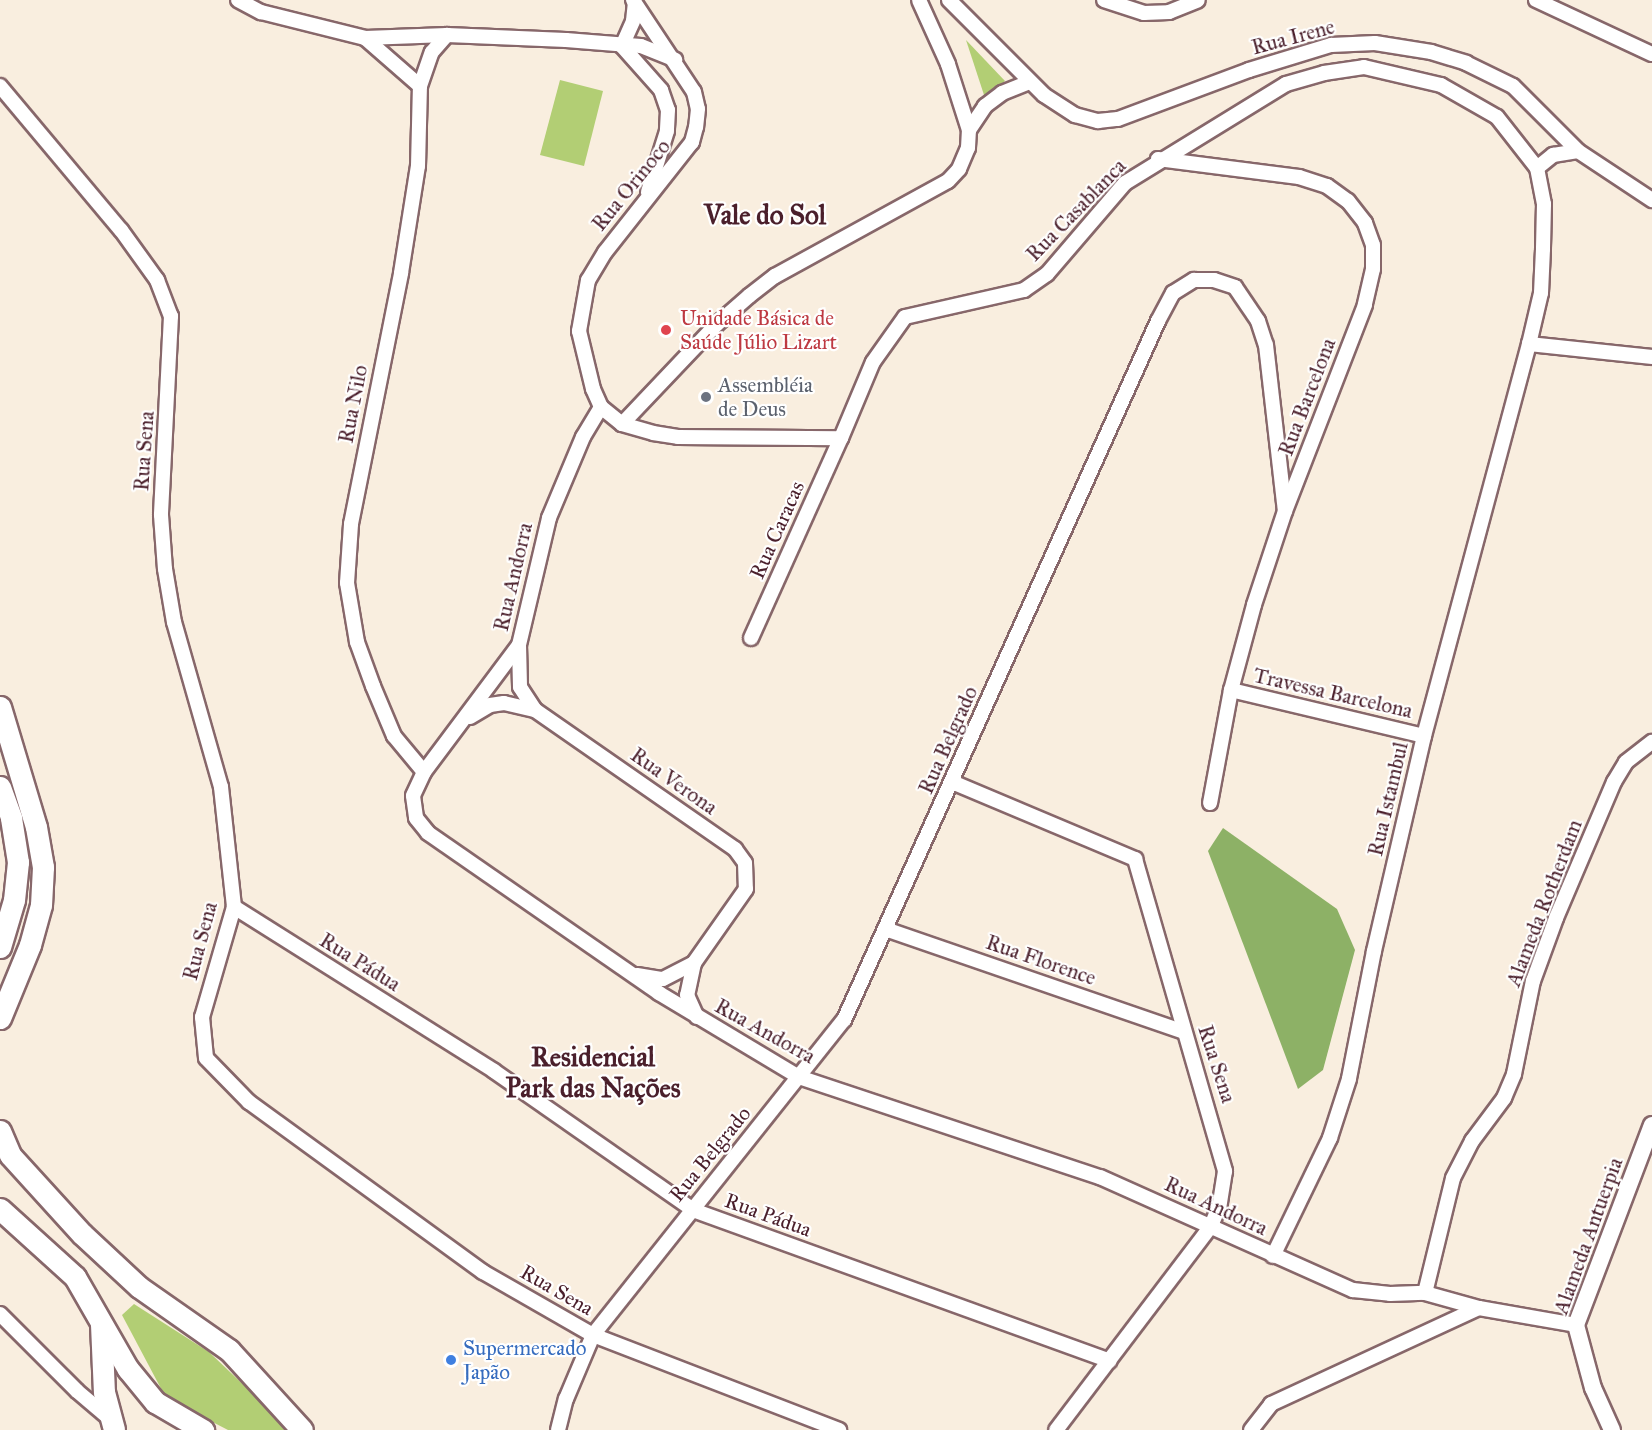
<!DOCTYPE html>
<html>
<head>
<meta charset="utf-8">
<style>
	body { margin:0 }
	#map { position:relative; width:1652px; height:1430px; overflow:hidden; background:#f9eedf; font-family:"IM FELL Great Primer",serif }
	div>[style] { position:absolute }
	[style*='--x'] { left:calc(var(--x)*1px); top:calc(var(--y)*1px); width:calc(var(--w)*1px); rotate:calc(var(--a)*1deg) }
	.green>* { inset:0; background:#b2ce74 }
	.forest>* { inset:0; background:#8db166 }
	.roads { filter:drop-shadow(2px 0 #87676a) drop-shadow(-2px 0 #87676a) drop-shadow(0 2px #87676a) drop-shadow(0 -2px #87676a) }
	.minor>* { height:14px; margin:-7px; padding:0 7px; transform-origin:7px; border-radius:7px; background:#fff }
	.tertiary>* { height:16px; margin:-8px; padding:0 8px; transform-origin:8px; border-radius:8px; background:#fff }
	.primary>* { height:21px; margin:-10.5px; padding:0 10.5px; transform-origin:10.5px; border-radius:10.5px; background:#fff }
	.dots>* { width:16px; height:16px; translate:-50% -50%; box-sizing:border-box; border:3px solid #fff; border-radius:50% }
	span { translate:-50% -50%; white-space:nowrap; text-align:center; line-height:1.15; -webkit-text-stroke:4.5px #fff; paint-order:stroke }
	.street-label { font-size:21px; color:#4a1f2b }
	.health-label { font-size:21px; color:#be3a42 }
	.left { translate:0 -50%; text-align:left }
	.worship-label { font-size:21px; color:#5b616d }
	.shop-label { font-size:21px; color:#366cbe }
	.district-label { font-size:27px; color:#4a1f2b; font-weight:700 }
</style>
</head>
<body>
<div id="map">
	<div class="green">
		<i style="clip-path:polygon(966px 40px,1005px 81px,985px 98px)"></i>
		<i style="clip-path:polygon(560px 80px,603px 91px,584px 166px,540px 155px)"></i>
		<i style="clip-path:polygon(134px 1304px,209px 1352px,291px 1430px,228px 1430px,166px 1398px,122px 1315px)"></i>
	</div>
	<div class="forest">
		<i style="clip-path:polygon(1223px 828px,1337px 909px,1355px 950px,1323px 1070px,1298px 1089px,1208px 851px)"></i>
	</div>
	<div class="roads">
		<div class="minor">
			<i style="--x:238;--y:0;--w:26;--a:28"></i>
			<i style="--x:261;--y:12;--w:107;--a:14"></i>
			<i style="--x:365;--y:38;--w:82;--a:-2.1"></i>
			<i style="--x:447;--y:35;--w:119;--a:2.4"></i>
			<i style="--x:566;--y:40;--w:75;--a:4.6"></i>
			<i style="--x:641;--y:46;--w:37;--a:22"></i>
			<i style="--x:633;--y:0;--w:110;--a:56.5"></i>
			<i style="--x:694;--y:92;--w:17;--a:77"></i>
			<i style="--x:698;--y:109;--w:18;--a:96"></i>
			<i style="--x:696;--y:127;--w:16;--a:105"></i>
			<i style="--x:692;--y:142;--w:140;--a:128.3"></i>
			<i style="--x:605;--y:252;--w:33;--a:121"></i>
			<i style="--x:588;--y:280;--w:52;--a:100"></i>
			<i style="--x:579;--y:331;--w:60;--a:76.4"></i>
			<i style="--x:593;--y:389;--w:20;--a:66"></i>
			<i style="--x:601;--y:407;--w:27;--a:39"></i>
			<i style="--x:622;--y:424;--w:32;--a:16"></i>
			<i style="--x:653;--y:433;--w:25;--a:9"></i>
			<i style="--x:678;--y:437;--w:163;--a:0.4"></i>
			<i style="--x:841;--y:438;--w:82;--a:-67.2"></i>
			<i style="--x:873;--y:362;--w:55;--a:-54.6"></i>
			<i style="--x:905;--y:317;--w:122;--a:-12.8"></i>
			<i style="--x:1024;--y:290;--w:28;--a:-35"></i>
			<i style="--x:1047;--y:274;--w:120;--a:-49.4"></i>
			<i style="--x:1125;--y:183;--w:189;--a:-31.6"></i>
			<i style="--x:1286;--y:84;--w:40;--a:-16"></i>
			<i style="--x:1324;--y:73;--w:40;--a:-8.5"></i>
			<i style="--x:1364;--y:67;--w:79;--a:13.2"></i>
			<i style="--x:1441;--y:85;--w:64;--a:29.7"></i>
			<i style="--x:1497;--y:117;--w:65;--a:51.9"></i>
			<i style="--x:1537;--y:168;--w:37;--a:79"></i>
			<i style="--x:1544;--y:204;--w:45;--a:91.3"></i>
			<i style="--x:1543;--y:249;--w:44;--a:92.6"></i>
			<i style="--x:1541;--y:293;--w:52;--a:103.2"></i>
			<i style="--x:1529;--y:344;--w:406;--a:105"></i>
			<i style="--x:1424;--y:736;--w:221;--a:103.1"></i>
			<i style="--x:1374;--y:951;--w:130;--a:101.1"></i>
			<i style="--x:1349;--y:1079;--w:62;--a:107.9"></i>
			<i style="--x:1330;--y:1138;--w:131;--a:115.8"></i>
			<i style="--x:949;--y:0;--w:134;--a:45"></i>
			<i style="--x:1044;--y:95;--w:37;--a:33"></i>
			<i style="--x:1075;--y:115;--w:24;--a:15"></i>
			<i style="--x:1098;--y:121;--w:20;--a:-6"></i>
			<i style="--x:1118;--y:119;--w:140;--a:-20.5"></i>
			<i style="--x:1249;--y:70;--w:86;--a:-17"></i>
			<i style="--x:1331;--y:45;--w:44;--a:-2.6"></i>
			<i style="--x:1375;--y:43;--w:57;--a:9.1"></i>
			<i style="--x:1431;--y:52;--w:37;--a:17"></i>
			<i style="--x:1466;--y:63;--w:52;--a:26.1"></i>
			<i style="--x:1513;--y:86;--w:92;--a:45"></i>
			<i style="--x:1578;--y:151;--w:89;--a:33.5"></i>
			<i style="--x:1104;--y:0;--w:42;--a:18"></i>
			<i style="--x:1144;--y:13;--w:25;--a:-2"></i>
			<i style="--x:1169;--y:12;--w:31;--a:-22"></i>
			<i style="--x:1536;--y:0;--w:128;--a:25"></i>
			<i style="--x:365;--y:38;--w:73;--a:41.1"></i>
			<i style="--x:622;--y:46;--w:59;--a:48.4"></i>
			<i style="--x:661;--y:90;--w:21;--a:71"></i>
			<i style="--x:668;--y:110;--w:21;--a:93"></i>
			<i style="--x:667;--y:131;--w:64;--a:107.3"></i>
			<i style="--x:622;--y:46;--w:27;--a:-66"></i>
			<i style="--x:633;--y:21;--w:18;--a:-84"></i>
			<i style="--x:0;--y:86;--w:188;--a:50"></i>
			<i style="--x:121;--y:230;--w:62;--a:54.2"></i>
			<i style="--x:157;--y:280;--w:39;--a:69"></i>
			<i style="--x:171;--y:316;--w:199;--a:92.9"></i>
			<i style="--x:161;--y:515;--w:54;--a:85.8"></i>
			<i style="--x:165;--y:569;--w:54;--a:80.4"></i>
			<i style="--x:174;--y:622;--w:172;--a:74.1"></i>
			<i style="--x:221;--y:787;--w:121;--a:83.8"></i>
			<i style="--x:234;--y:907;--w:115;--a:106.2"></i>
			<i style="--x:202;--y:1017;--w:41;--a:84.4"></i>
			<i style="--x:206;--y:1058;--w:62;--a:45.7"></i>
			<i style="--x:249;--y:1102;--w:289;--a:36"></i>
			<i style="--x:483;--y:1272;--w:127;--a:29.8"></i>
			<i style="--x:593;--y:1335;--w:264;--a:21.1"></i>
			<i style="--x:969;--y:130;--w:29;--a:-56"></i>
			<i style="--x:985;--y:106;--w:21;--a:-37"></i>
			<i style="--x:1002;--y:93;--w:29;--a:-22"></i>
			<i style="--x:1158;--y:159;--w:142;--a:7.3"></i>
			<i style="--x:1299;--y:177;--w:29;--a:18"></i>
			<i style="--x:1327;--y:186;--w:26;--a:36"></i>
			<i style="--x:1348;--y:201;--w:28;--a:52"></i>
			<i style="--x:1365;--y:223;--w:23;--a:70"></i>
			<i style="--x:1373;--y:245;--w:24;--a:90"></i>
			<i style="--x:1373;--y:269;--w:37;--a:103"></i>
			<i style="--x:1365;--y:305;--w:221;--a:111.2"></i>
			<i style="--x:1285;--y:511;--w:99;--a:108.3"></i>
			<i style="--x:1254;--y:605;--w:88;--a:105.1"></i>
			<i style="--x:1231;--y:690;--w:115;--a:100.5"></i>
			<i style="--x:1537;--y:168;--w:21;--a:-39"></i>
			<i style="--x:1553;--y:155;--w:25;--a:-9"></i>
			<i style="--x:1529;--y:344;--w:124;--a:6"></i>
			<i style="--x:601;--y:407;--w:35;--a:121"></i>
			<i style="--x:583;--y:437;--w:88;--a:112.8"></i>
			<i style="--x:549;--y:518;--w:130;--a:103.3"></i>
			<i style="--x:519;--y:645;--w:159;--a:126.8"></i>
			<i style="--x:424;--y:772;--w:26;--a:115"></i>
			<i style="--x:413;--y:796;--w:22;--a:82"></i>
			<i style="--x:416;--y:818;--w:19;--a:51"></i>
			<i style="--x:428;--y:833;--w:281;--a:34.7"></i>
			<i style="--x:659;--y:993;--w:163;--a:31"></i>
			<i style="--x:799;--y:1077;--w:317;--a:18.4"></i>
			<i style="--x:1100;--y:1177;--w:277;--a:24.1"></i>
			<i style="--x:1353;--y:1290;--w:37;--a:6"></i>
			<i style="--x:1390;--y:1294;--w:35;--a:-2"></i>
			<i style="--x:1425;--y:1293;--w:56;--a:15.5"></i>
			<i style="--x:1479;--y:1308;--w:98;--a:9.9"></i>
			<i style="--x:622;--y:424;--w:138;--a:-46.5"></i>
			<i style="--x:717;--y:324;--w:43;--a:-41.2"></i>
			<i style="--x:749;--y:296;--w:33;--a:-38"></i>
			<i style="--x:775;--y:276;--w:197;--a:-28.8"></i>
			<i style="--x:948;--y:181;--w:16;--a:-47"></i>
			<i style="--x:959;--y:169;--w:23;--a:-67"></i>
			<i style="--x:968;--y:148;--w:18;--a:-87"></i>
			<i style="--x:969;--y:130;--w:69;--a:-107.7"></i>
			<i style="--x:948;--y:64;--w:70;--a:-114.4"></i>
			<i style="--x:751;--y:638;--w:219;--a:-65.8"></i>
			<i style="--x:519;--y:645;--w:42;--a:88.6"></i>
			<i style="--x:520;--y:687;--w:27;--a:57"></i>
			<i style="--x:535;--y:710;--w:244;--a:34.8"></i>
			<i style="--x:735;--y:849;--w:17;--a:54"></i>
			<i style="--x:745;--y:863;--w:26;--a:88"></i>
			<i style="--x:746;--y:889;--w:90;--a:125.1"></i>
			<i style="--x:694;--y:963;--w:33;--a:102"></i>
			<i style="--x:687;--y:995;--w:24;--a:66"></i>
			<i style="--x:1231;--y:690;--w:198;--a:13.4"></i>
			<i style="--x:470;--y:717;--w:23;--a:-31"></i>
			<i style="--x:490;--y:705;--w:14;--a:-8"></i>
			<i style="--x:504;--y:703;--w:32;--a:13"></i>
			<i style="--x:424;--y:772;--w:47;--a:-129.8"></i>
			<i style="--x:394;--y:736;--w:54;--a:-112.8"></i>
			<i style="--x:373;--y:686;--w:47;--a:-110"></i>
			<i style="--x:357;--y:642;--w:60;--a:-99.6"></i>
			<i style="--x:347;--y:583;--w:59;--a:-86.1"></i>
			<i style="--x:351;--y:524;--w:256;--a:-78.7"></i>
			<i style="--x:401;--y:273;--w:108;--a:-81"></i>
			<i style="--x:418;--y:166;--w:80;--a:-88.6"></i>
			<i style="--x:420;--y:86;--w:36;--a:-71"></i>
			<i style="--x:432;--y:52;--w:23;--a:-49"></i>
			<i style="--x:952;--y:782;--w:199;--a:22.8"></i>
			<i style="--x:1135;--y:859;--w:325;--a:73.9"></i>
			<i style="--x:1225;--y:1171;--w:36;--a:99"></i>
			<i style="--x:1219;--y:1207;--w:21;--a:113"></i>
			<i style="--x:1211;--y:1226;--w:256;--a:127.2"></i>
			<i style="--x:234;--y:907;--w:307;--a:32.2"></i>
			<i style="--x:494;--y:1071;--w:243;--a:34.9"></i>
			<i style="--x:693;--y:1210;--w:443;--a:19.9"></i>
			<i style="--x:885;--y:929;--w:316;--a:19"></i>
			<i style="--x:637;--y:975;--w:26;--a:9"></i>
			<i style="--x:663;--y:979;--w:35;--a:-27"></i>
			<i style="--x:1425;--y:1293;--w:118;--a:-76.3"></i>
			<i style="--x:1453;--y:1178;--w:42;--a:-62.8"></i>
			<i style="--x:1472;--y:1141;--w:54;--a:-53.3"></i>
			<i style="--x:1504;--y:1098;--w:26;--a:-67"></i>
			<i style="--x:1514;--y:1074;--w:95;--a:-78.5"></i>
			<i style="--x:1533;--y:981;--w:67;--a:-69.9"></i>
			<i style="--x:1556;--y:918;--w:148;--a:-66.9"></i>
			<i style="--x:1614;--y:782;--w:23;--a:-59"></i>
			<i style="--x:1626;--y:762;--w:33;--a:-38"></i>
			<i style="--x:0;--y:1314;--w:109;--a:45"></i>
			<i style="--x:77;--y:1391;--w:42;--a:40.2"></i>
			<i style="--x:558;--y:1430;--w:32;--a:-76"></i>
			<i style="--x:566;--y:1399;--w:69;--a:-67.1"></i>
			<i style="--x:593;--y:1335;--w:403;--a:-51.5"></i>
			<i style="--x:844;--y:1020;--w:766;--a:-65.81"></i>
			<i style="--x:1158;--y:321;--w:32;--a:-62"></i>
			<i style="--x:1173;--y:293;--w:25;--a:-32"></i>
			<i style="--x:1194;--y:280;--w:20;--a:0"></i>
			<i style="--x:1214;--y:280;--w:22;--a:18"></i>
			<i style="--x:1235;--y:287;--w:41;--a:55.9"></i>
			<i style="--x:1258;--y:321;--w:25;--a:72"></i>
			<i style="--x:1266;--y:345;--w:167;--a:83.5"></i>
			<i style="--x:1251;--y:1430;--w:33;--a:-52"></i>
			<i style="--x:1271;--y:1404;--w:229;--a:-24.8"></i>
		</div>
		<div class="tertiary">
			<i style="--x:1612;--y:1430;--w:46;--a:-114.3"></i>
			<i style="--x:1593;--y:1388;--w:65;--a:-105.1"></i>
			<i style="--x:1576;--y:1325;--w:214;--a:-69.2"></i>
		</div>
		<div class="primary">
			<i style="--x:0;--y:707;--w:125;--a:73.3"></i>
			<i style="--x:36;--y:827;--w:41;--a:80.1"></i>
			<i style="--x:43;--y:867;--w:38;--a:93"></i>
			<i style="--x:41;--y:905;--w:41;--a:105.4"></i>
			<i style="--x:30;--y:945;--w:79;--a:112.3"></i>
			<i style="--x:0;--y:787;--w:33;--a:70"></i>
			<i style="--x:11;--y:818;--w:45;--a:81"></i>
			<i style="--x:18;--y:862;--w:38;--a:96"></i>
			<i style="--x:14;--y:900;--w:49;--a:106.6"></i>
			<i style="--x:0;--y:1131;--w:26;--a:67"></i>
			<i style="--x:10;--y:1155;--w:107;--a:47.7"></i>
			<i style="--x:82;--y:1234;--w:78;--a:42.9"></i>
			<i style="--x:139;--y:1287;--w:110;--a:35"></i>
			<i style="--x:229;--y:1350;--w:108;--a:47.6"></i>
			<i style="--x:0;--y:1209;--w:101;--a:42.2"></i>
			<i style="--x:75;--y:1277;--w:106;--a:60.1"></i>
			<i style="--x:128;--y:1369;--w:43;--a:50.7"></i>
			<i style="--x:155;--y:1402;--w:56;--a:30.3"></i>
			<i style="--x:101;--y:1324;--w:68;--a:87.5"></i>
			<i style="--x:104;--y:1392;--w:39;--a:75"></i>
		</div>
	</div>
	<div class="dots">
		<i style="left:666px;top:330px;background:#e0444e"></i>
		<i style="left:706px;top:397px;background:#6b7280"></i>
		<i style="left:451px;top:1360px;background:#3f7fe0"></i>
	</div>
	<div class="street-label">
		<span style="left:1293px;top:37px;rotate:-15deg">Rua Irene</span>
		<span style="left:631px;top:185px;rotate:-51deg">Rua Orinoco</span>
		<span style="left:1076px;top:210px;rotate:-46deg">Rua Casablanca</span>
		<span style="left:1307px;top:397px;rotate:-69deg">Rua Barcelona</span>
		<span style="left:353px;top:404px;rotate:-79deg">Rua Nilo</span>
		<span style="left:144px;top:451px;rotate:-86deg">Rua Sena</span>
		<span style="left:777px;top:530px;rotate:-66deg">Rua Caracas</span>
		<span style="left:513px;top:577px;rotate:-77deg">Rua Andorra</span>
		<span style="left:1333px;top:693px;rotate:13deg">Travessa Barcelona</span>
		<span style="left:948px;top:740px;rotate:-66deg">Rua Belgrado</span>
		<span style="left:674px;top:781px;rotate:35deg">Rua Verona</span>
		<span style="left:1388px;top:799px;rotate:-77deg">Rua Istambul</span>
		<span style="left:1544px;top:903px;rotate:-69deg">Alameda Rotherdam</span>
		<span style="left:200px;top:941px;rotate:-75deg">Rua Sena</span>
		<span style="left:1041px;top:960px;rotate:19deg">Rua Florence</span>
		<span style="left:360px;top:962px;rotate:32deg">Rua Pádua</span>
		<span style="left:765px;top:1031px;rotate:29deg">Rua Andorra</span>
		<span style="left:1217px;top:1064px;rotate:72deg">Rua Sena</span>
		<span style="left:710px;top:1154px;rotate:-51deg">Rua Belgrado</span>
		<span style="left:1216px;top:1206px;rotate:25deg">Rua Andorra</span>
		<span style="left:768px;top:1215px;rotate:20deg">Rua Pádua</span>
		<span style="left:1588px;top:1236px;rotate:-70deg">Alameda Antuerpia</span>
		<span style="left:557px;top:1290px;rotate:30deg">Rua Sena</span>
	</div>
	<div class="health-label">
		<span class="left" style="left:680px;top:330px">Unidade Básica de<br>Saúde Júlio Lizart</span>
	</div>
	<div class="worship-label">
		<span class="left" style="left:718px;top:397px">Assembléia<br>de Deus</span>
	</div>
	<div class="shop-label">
		<span class="left" style="left:463px;top:1360px">Supermercado<br>Japão</span>
	</div>
	<div class="district-label">
		<span style="left:765px;top:215px">Vale do Sol</span>
		<span style="left:593px;top:1072px">Residencial<br>Park das Nações</span>
	</div>
</div>
</body>
</html>
